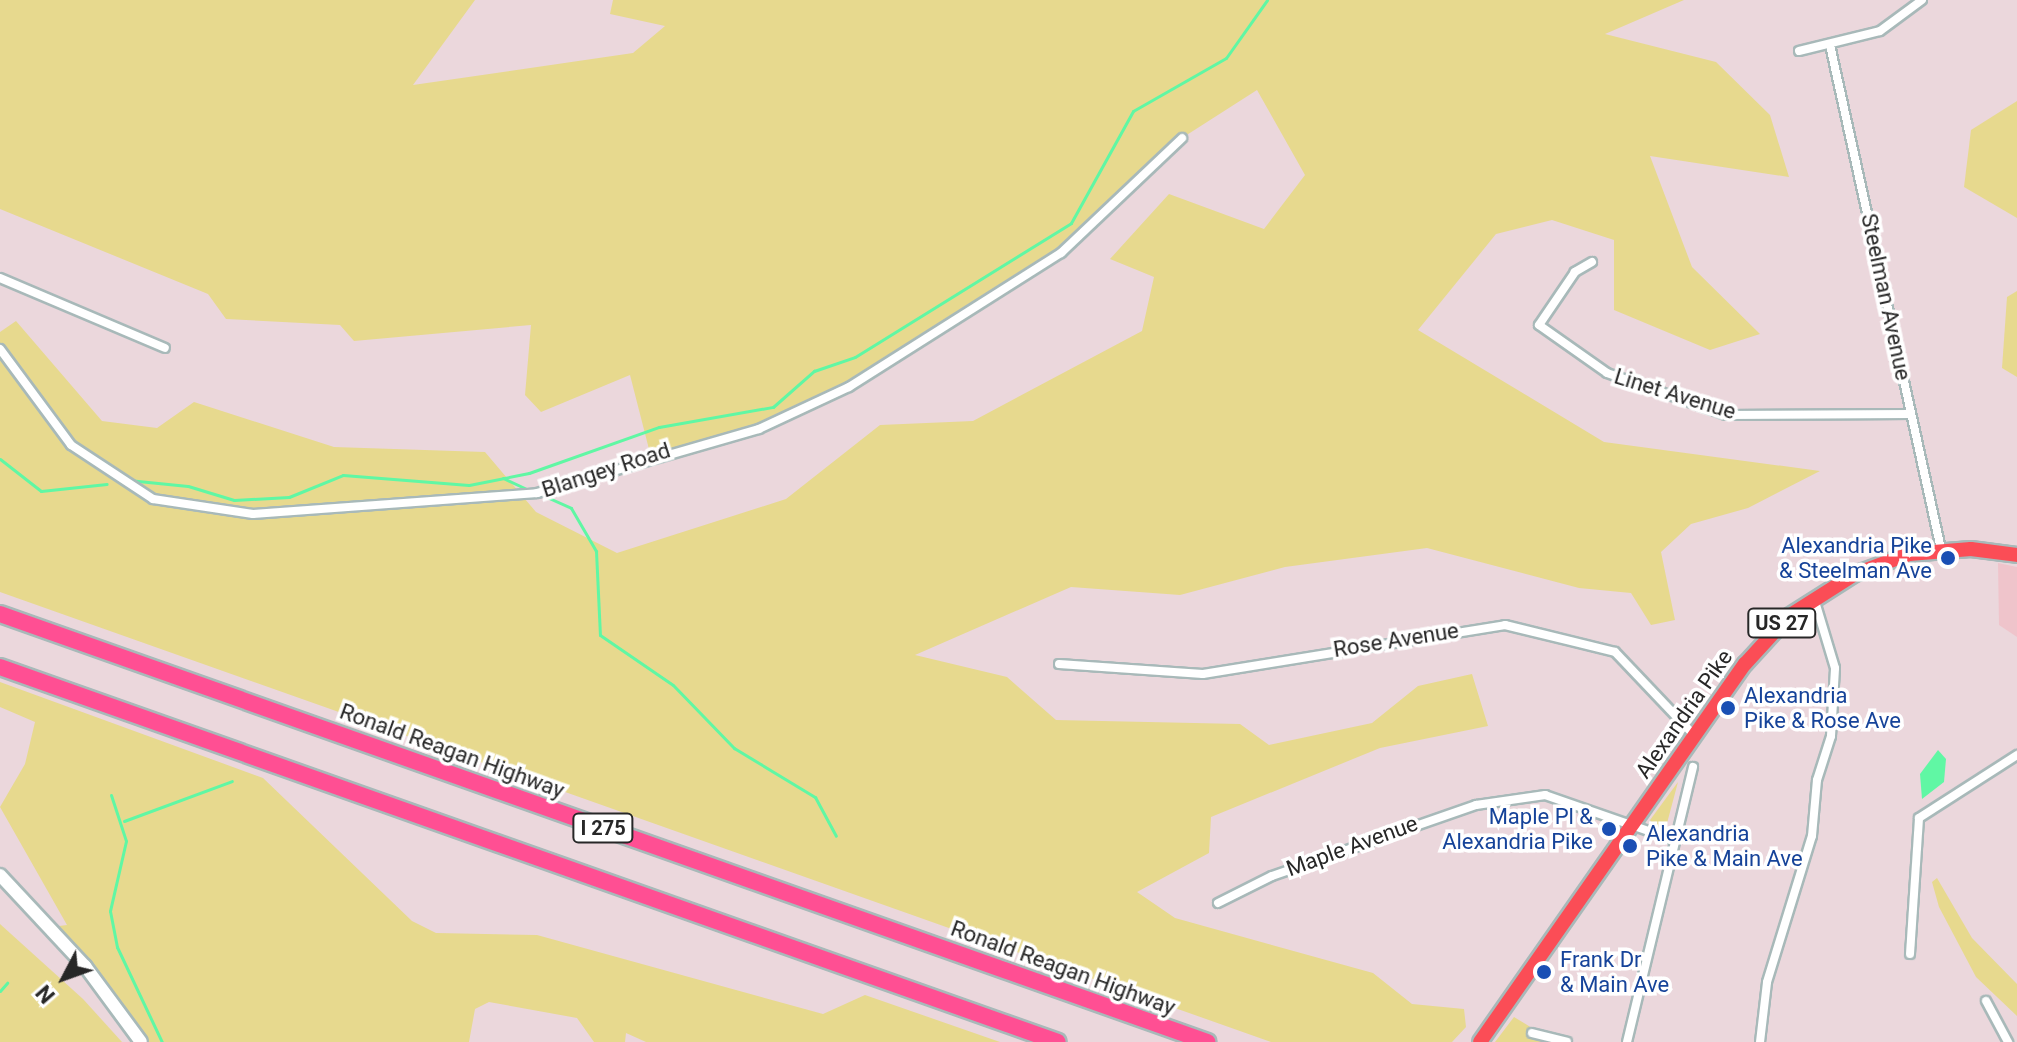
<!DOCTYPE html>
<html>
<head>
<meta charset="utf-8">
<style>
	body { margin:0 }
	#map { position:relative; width:2017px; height:1042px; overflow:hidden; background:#ebd7dc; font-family:Roboto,sans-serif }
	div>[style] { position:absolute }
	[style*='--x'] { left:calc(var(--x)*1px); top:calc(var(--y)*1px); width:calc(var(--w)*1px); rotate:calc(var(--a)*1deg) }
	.education>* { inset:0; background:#efc4cb }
	.green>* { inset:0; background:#e7d98e }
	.water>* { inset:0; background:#60f7a4 }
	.stream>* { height:3px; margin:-1.5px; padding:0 1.5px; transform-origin:1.5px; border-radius:1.5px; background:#60f7a4 }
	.roads { filter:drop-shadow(2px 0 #a8b9b9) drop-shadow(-2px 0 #a8b9b9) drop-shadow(0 2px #a8b9b9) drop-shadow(0 -2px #a8b9b9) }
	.street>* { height:8px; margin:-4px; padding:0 4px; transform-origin:4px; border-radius:4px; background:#fff }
	.secondary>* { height:12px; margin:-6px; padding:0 6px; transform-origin:6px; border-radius:6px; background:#fff }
	.primary>* { height:14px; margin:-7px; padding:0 7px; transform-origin:7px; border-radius:7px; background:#fb4d56 }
	.highway>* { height:16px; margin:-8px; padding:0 8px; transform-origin:8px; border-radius:8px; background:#ff4f93 }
	.dots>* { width:22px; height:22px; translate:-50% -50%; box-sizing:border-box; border:4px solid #fff; border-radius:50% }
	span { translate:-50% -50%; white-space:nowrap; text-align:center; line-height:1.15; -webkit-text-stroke:7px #fff; paint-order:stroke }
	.shield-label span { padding:2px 6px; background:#fff; border:2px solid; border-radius:6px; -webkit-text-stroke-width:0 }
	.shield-label { font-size:20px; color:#272727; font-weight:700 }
	.street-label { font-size:22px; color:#272727 }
	.transit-label { font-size:22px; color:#164399 }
	.right { translate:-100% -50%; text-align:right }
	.left { translate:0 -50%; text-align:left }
	.north { position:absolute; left:24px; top:938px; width:80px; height:80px; -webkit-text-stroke:6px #fff; paint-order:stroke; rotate:229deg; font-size:22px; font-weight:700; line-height:32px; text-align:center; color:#272727 }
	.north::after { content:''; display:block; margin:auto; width:28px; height:36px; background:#272727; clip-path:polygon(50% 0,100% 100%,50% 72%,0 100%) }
</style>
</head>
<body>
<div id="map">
	<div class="education">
		<i style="clip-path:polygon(1998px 563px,2017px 567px,2017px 637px,1999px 625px)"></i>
	</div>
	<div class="green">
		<i style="clip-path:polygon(0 0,475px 0,413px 85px,633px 53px,665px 26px,610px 14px,613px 0,1684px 0,1605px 34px,1716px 62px,1770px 115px,1789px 177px,1650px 156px,1692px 267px,1760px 334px,1710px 350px,1614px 310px,1614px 240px,1552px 220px,1496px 234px,1418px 330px,1604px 442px,1820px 471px,1748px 508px,1691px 524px,1661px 552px,1675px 620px,1651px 625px,1631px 593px,1579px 588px,1427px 548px,1285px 567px,1180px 595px,1071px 587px,915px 655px,1007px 677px,1056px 720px,1240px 724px,1269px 745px,1372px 723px,1418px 686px,1472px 674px,1488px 726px,1380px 748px,1211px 817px,1209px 853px,1137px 892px,1175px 918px,1373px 973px,1412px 1004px,1464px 1009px,1466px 1027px,1452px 1042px,1271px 1042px,0 592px,0 332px,16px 321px,102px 421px,157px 428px,194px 402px,334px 447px,485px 452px,536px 512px,617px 553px,786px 499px,880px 425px,973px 421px,1142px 331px,1154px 277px,1110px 259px,1169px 194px,1264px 229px,1305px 175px,1257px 90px,1182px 138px,1061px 253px,849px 387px,728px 438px,651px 457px,630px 375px,541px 412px,525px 395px,531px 325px,354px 341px,340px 325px,226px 319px,208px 294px,0 209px)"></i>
		<i style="clip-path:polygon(2017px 101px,2017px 218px,1964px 187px,1971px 130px)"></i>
		<i style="clip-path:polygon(2017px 291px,2017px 377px,2002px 368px,2007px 297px)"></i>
		<i style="clip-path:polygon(0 682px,263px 778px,412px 921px,436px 933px,537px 935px,823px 1014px,865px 995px,1000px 1042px,646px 1042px,626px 1033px,625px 1042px,594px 1042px,577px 1018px,489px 1002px,475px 1009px,469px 1042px,147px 1042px,59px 926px,67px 925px,0 807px,25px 764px,35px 722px,0 707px)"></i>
		<i style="clip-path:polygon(1678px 782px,1666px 827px,1657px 830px,1650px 820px)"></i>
		<i style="clip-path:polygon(1937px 878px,1972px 938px,2017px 984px,2017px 1016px,1976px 977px,1939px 907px,1932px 882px)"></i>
		<i style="clip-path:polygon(0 924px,83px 999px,122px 1042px,0 1042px)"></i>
		<i style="clip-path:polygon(1514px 1017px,1532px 1028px,1531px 1038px,1546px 1042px,1495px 1042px)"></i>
	</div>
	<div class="water">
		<i style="clip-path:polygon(1938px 750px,1946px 759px,1944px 782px,1922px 799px,1920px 774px)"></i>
	</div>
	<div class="stream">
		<i style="--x:0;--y:459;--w:52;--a:38"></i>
		<i style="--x:41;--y:491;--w:66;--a:-6.1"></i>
		<i style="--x:503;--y:478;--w:29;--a:25"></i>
		<i style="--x:128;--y:480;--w:60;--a:5.7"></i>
		<i style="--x:188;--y:486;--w:48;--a:16.9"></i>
		<i style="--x:234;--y:500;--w:55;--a:-3.1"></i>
		<i style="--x:289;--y:497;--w:58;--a:-22.2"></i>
		<i style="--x:343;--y:475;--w:126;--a:4.5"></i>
		<i style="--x:469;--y:485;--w:61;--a:-11.3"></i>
		<i style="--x:529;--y:473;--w:138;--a:-19.5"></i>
		<i style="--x:659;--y:427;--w:116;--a:-10"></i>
		<i style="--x:773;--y:407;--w:55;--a:-41.3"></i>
		<i style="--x:814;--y:371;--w:43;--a:-18.9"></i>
		<i style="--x:855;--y:357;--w:254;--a:-31.8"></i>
		<i style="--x:1071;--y:223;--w:128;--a:-61"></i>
		<i style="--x:1133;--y:111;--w:107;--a:-29.7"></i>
		<i style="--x:1226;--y:58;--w:71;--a:-54.7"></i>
		<i style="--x:540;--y:494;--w:34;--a:24"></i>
		<i style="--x:571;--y:508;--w:50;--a:59.8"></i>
		<i style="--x:596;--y:551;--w:84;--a:87.3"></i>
		<i style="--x:600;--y:635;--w:88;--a:34.4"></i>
		<i style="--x:673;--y:685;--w:88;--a:45.9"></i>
		<i style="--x:734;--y:748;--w:95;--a:31.2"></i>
		<i style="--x:815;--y:797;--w:44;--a:61.7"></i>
		<i style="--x:111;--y:795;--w:48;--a:71.9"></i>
		<i style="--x:126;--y:841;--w:72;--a:102.9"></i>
		<i style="--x:110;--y:911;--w:37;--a:79"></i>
		<i style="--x:117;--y:947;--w:105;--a:64.7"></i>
		<i style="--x:124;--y:821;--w:115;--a:-20.3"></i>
		<i style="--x:0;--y:991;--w:11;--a:-49"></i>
	</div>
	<div class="roads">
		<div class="street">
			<i style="--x:1830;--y:45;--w:516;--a:77.58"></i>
			<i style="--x:1799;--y:51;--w:83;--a:-13.9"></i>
			<i style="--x:1880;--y:31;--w:52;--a:-36.4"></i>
			<i style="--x:1592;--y:262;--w:20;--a:150"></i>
			<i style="--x:1575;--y:272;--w:64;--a:124.2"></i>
			<i style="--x:1539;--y:325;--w:83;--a:35.2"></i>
			<i style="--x:1607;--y:373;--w:126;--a:19.4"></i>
			<i style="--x:1726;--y:415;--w:185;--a:-0.3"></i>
			<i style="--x:0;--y:278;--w:179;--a:23"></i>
			<i style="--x:0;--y:349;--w:119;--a:53.5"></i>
			<i style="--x:71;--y:445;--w:98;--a:33.4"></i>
			<i style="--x:153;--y:499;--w:101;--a:8.5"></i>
			<i style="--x:253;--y:514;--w:285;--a:-4.2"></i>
			<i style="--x:537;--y:493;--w:231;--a:-16.1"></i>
			<i style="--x:759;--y:429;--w:99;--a:-25"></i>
			<i style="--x:849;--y:387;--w:251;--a:-32.3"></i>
			<i style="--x:1061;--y:253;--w:167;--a:-43.5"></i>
			<i style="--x:1059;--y:664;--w:144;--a:4"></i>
			<i style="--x:1203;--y:674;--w:306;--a:-9.2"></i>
			<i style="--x:1505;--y:625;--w:113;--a:13.8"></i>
			<i style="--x:1615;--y:652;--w:116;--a:46.4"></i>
			<i style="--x:1218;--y:903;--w:60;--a:-26.6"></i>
			<i style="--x:1272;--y:876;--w:216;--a:-19.2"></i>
			<i style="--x:1476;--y:805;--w:70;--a:-8.2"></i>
			<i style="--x:1545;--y:795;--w:137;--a:19.2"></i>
			<i style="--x:1910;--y:954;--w:136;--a:-86.2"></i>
			<i style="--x:1919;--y:818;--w:117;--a:-32.7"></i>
			<i style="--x:1986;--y:1001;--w:47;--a:61.8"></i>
			<i style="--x:1532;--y:1033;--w:36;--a:14"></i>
			<i style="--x:1627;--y:1042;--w:283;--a:-76.5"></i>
			<i style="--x:1760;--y:1042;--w:60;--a:-83.3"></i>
			<i style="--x:1767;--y:982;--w:153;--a:-72.9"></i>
			<i style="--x:1812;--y:836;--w:56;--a:-84.9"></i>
			<i style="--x:1817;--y:780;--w:46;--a:-72.3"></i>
			<i style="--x:1831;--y:736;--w:68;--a:-86.6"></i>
			<i style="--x:1835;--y:668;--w:73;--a:-106.7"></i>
		</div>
		<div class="secondary">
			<i style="--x:0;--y:875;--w:125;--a:47"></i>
			<i style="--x:85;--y:966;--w:94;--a:53.6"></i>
		</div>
		<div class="primary">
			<i style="--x:1480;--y:1042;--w:462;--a:-55"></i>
			<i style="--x:1745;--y:664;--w:65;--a:-47.5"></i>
			<i style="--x:1789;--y:616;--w:78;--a:-32.5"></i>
			<i style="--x:1855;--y:574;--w:58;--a:-20.3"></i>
			<i style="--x:1909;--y:554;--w:62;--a:-4.6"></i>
			<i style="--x:1971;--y:549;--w:46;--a:7.4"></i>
		</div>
		<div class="highway">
			<i style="--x:0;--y:614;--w:1281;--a:19.52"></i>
			<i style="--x:0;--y:667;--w:1122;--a:19.52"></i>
		</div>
	</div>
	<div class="dots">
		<i style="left:1948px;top:558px;background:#1a4fb4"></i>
		<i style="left:1728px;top:708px;background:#1a4fb4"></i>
		<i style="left:1609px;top:829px;background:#1a4fb4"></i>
		<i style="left:1630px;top:846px;background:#1a4fb4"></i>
		<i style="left:1544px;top:972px;background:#1a4fb4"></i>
	</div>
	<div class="shield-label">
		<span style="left:1782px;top:623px">US 27</span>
		<span style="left:603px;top:828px">I 275</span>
	</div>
	<div class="street-label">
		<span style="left:1886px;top:297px;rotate:78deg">Steelman Avenue</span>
		<span style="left:1675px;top:394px;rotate:17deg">Linet Avenue</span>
		<span style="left:606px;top:470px;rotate:-18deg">Blangey Road</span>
		<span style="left:1396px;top:640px;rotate:-9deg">Rose Avenue</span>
		<span style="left:1684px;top:714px;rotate:-55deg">Alexandria Pike</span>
		<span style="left:452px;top:751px;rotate:20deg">Ronald Reagan Highway</span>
		<span style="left:1352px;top:846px;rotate:-20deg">Maple Avenue</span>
		<span style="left:1063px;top:968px;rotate:20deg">Ronald Reagan Highway</span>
	</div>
	<div class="transit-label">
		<span class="right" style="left:1932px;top:558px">Alexandria Pike<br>&amp; Steelman Ave</span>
		<span class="left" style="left:1744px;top:708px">Alexandria<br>Pike &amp; Rose Ave</span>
		<span class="right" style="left:1593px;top:829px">Maple Pl &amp;<br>Alexandria Pike</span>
		<span class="left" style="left:1646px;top:846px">Alexandria<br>Pike &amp; Main Ave</span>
		<span class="left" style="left:1560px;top:972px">Frank Dr<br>&amp; Main Ave</span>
	</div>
	<div class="north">N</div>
</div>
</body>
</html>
